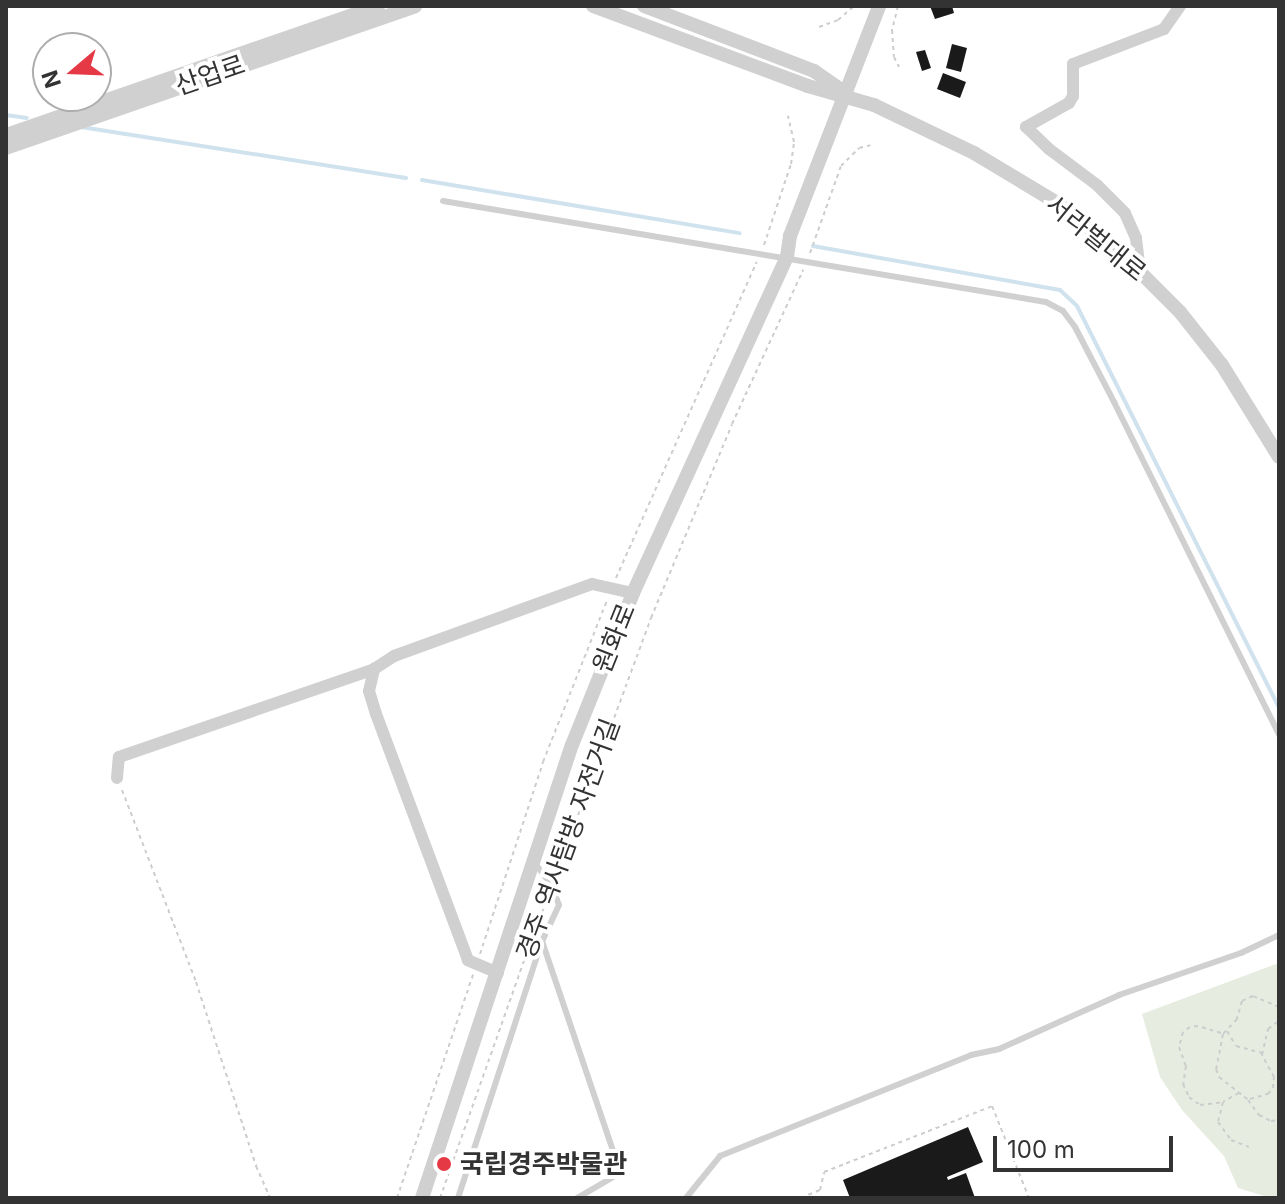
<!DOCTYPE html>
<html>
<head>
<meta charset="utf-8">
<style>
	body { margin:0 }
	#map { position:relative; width:1285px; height:1204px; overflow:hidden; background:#fff; font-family:Inter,"Noto Sans KR",sans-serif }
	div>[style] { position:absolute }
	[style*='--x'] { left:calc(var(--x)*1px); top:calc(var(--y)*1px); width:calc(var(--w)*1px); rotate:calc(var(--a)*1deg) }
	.green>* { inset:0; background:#e6ecdf }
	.stream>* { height:4px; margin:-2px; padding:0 2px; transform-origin:2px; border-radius:2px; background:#cfe2ee }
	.building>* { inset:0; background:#1a1a1a }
	.path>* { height:2px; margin-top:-1px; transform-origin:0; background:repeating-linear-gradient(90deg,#cdcdcd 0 4px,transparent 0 8px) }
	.service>* { height:6px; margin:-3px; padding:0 3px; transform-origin:3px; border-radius:3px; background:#d0d0d0 }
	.minor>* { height:12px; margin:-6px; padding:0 6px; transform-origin:6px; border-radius:6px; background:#d0d0d0 }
	.tertiary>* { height:14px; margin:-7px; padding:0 7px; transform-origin:7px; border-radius:7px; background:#d0d0d0 }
	.dots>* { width:22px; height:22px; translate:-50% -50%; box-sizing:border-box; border:4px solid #fff; border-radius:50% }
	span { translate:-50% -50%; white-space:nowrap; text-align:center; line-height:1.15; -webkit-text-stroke:8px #fff; paint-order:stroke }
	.street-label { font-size:26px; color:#333 }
	.poi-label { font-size:26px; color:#333; font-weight:700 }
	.left { translate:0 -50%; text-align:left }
	.frame { position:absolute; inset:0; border:8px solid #333; pointer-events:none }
	.north { position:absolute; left:32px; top:32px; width:80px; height:80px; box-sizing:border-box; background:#fff; border:2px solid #adadad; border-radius:50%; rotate:251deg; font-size:22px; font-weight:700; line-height:32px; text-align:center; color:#333 }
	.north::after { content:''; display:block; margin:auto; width:28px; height:36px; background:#e63946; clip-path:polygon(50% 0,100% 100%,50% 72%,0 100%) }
	.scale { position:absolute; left:993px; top:1136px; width:180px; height:36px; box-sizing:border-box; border:4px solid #333; border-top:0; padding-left:10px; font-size:24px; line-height:28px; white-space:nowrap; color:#333; -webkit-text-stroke:6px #fff; paint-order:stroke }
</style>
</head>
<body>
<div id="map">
	<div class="green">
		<i style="clip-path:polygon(1279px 963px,1279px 1198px,1271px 1198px,1238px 1188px,1224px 1156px,1182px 1110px,1160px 1077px,1142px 1014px)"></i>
	</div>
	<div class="stream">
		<i style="--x:6;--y:115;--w:21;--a:8"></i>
		<i style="--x:81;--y:127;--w:329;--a:8.9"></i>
		<i style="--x:422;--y:180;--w:322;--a:9.5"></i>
		<i style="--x:813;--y:246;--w:251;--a:10.1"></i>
		<i style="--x:1060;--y:290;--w:23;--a:43"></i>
		<i style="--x:1077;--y:306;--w:450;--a:63.3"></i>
	</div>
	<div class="building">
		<i style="clip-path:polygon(930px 6px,952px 6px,954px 13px,935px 19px)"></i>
		<i style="clip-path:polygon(952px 44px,967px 48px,961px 72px,946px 68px)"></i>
		<i style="clip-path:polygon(925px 50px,931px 68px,922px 71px,916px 52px)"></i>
		<i style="clip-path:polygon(943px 73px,966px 82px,960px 98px,937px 89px)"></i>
		<i style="clip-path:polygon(968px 1127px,983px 1162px,947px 1177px,948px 1180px,966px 1173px,975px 1198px,850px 1198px,843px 1180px)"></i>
	</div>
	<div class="path">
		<i style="--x:898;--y:6;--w:25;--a:104"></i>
		<i style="--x:892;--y:30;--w:27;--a:86"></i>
		<i style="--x:894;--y:57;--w:11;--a:63"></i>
		<i style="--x:819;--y:27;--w:20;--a:-20"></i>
		<i style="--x:838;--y:20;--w:21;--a:-41"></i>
		<i style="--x:764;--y:245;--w:85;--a:-71.6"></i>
		<i style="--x:791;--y:164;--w:22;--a:-82"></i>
		<i style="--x:794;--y:142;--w:27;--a:-103"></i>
		<i style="--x:810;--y:253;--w:92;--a:-70.4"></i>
		<i style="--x:841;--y:166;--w:25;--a:-45"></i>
		<i style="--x:859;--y:148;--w:12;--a:-14"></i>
		<i style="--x:616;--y:578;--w:346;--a:-66"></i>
		<i style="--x:122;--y:790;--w:206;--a:68.9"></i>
		<i style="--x:196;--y:982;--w:194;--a:71.9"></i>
		<i style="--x:256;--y:1166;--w:35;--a:66"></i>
		<i style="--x:556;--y:875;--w:274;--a:-69.7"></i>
		<i style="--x:651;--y:618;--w:210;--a:-67.3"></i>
		<i style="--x:732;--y:424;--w:170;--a:-65.2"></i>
		<i style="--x:534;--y:935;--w:37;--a:-70"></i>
		<i style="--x:480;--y:954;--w:202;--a:-71.8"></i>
		<i style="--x:543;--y:762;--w:176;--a:-68.4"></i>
		<i style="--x:1279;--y:1007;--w:28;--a:-157"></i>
		<i style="--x:1253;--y:996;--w:12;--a:156"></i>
		<i style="--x:1242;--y:1001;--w:19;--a:106"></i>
		<i style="--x:1237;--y:1019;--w:21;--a:133"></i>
		<i style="--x:1223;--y:1034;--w:36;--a:101"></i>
		<i style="--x:1216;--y:1069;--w:9;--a:69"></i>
		<i style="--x:1219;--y:1077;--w:37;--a:38"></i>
		<i style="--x:1248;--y:1100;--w:19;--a:54"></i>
		<i style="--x:1259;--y:1115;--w:13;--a:27"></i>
		<i style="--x:1271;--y:1121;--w:8;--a:-7"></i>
		<i style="--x:1227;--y:1031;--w:17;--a:59"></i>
		<i style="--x:1236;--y:1046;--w:28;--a:15"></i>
		<i style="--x:1221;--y:1033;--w:24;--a:-163"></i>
		<i style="--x:1198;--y:1026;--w:8;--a:173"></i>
		<i style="--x:1190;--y:1027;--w:9;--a:144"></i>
		<i style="--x:1183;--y:1032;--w:16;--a:105"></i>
		<i style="--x:1179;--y:1047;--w:20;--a:70"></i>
		<i style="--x:1186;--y:1066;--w:18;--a:99"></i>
		<i style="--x:1183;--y:1084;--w:14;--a:65"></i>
		<i style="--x:1189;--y:1097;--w:14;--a:36"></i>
		<i style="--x:1200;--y:1105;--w:23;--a:-7"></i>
		<i style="--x:1239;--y:1093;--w:18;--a:151"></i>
		<i style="--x:1223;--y:1102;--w:21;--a:104"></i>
		<i style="--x:1218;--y:1122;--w:22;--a:54"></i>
		<i style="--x:1231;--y:1140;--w:19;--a:21"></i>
		<i style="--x:1250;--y:1099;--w:19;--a:-16"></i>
		<i style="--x:1268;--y:1094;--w:8;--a:-50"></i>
		<i style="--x:1273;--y:1088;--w:11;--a:-85"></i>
		<i style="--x:1274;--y:1077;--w:25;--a:-119"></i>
		<i style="--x:1262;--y:1055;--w:27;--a:-77"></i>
		<i style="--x:1268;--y:1029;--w:14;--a:-36"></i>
		<i style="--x:397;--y:1198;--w:236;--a:-71.2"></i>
		<i style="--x:440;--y:1198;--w:273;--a:-70.5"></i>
		<i style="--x:801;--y:1198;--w:21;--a:-23"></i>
		<i style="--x:820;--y:1190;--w:18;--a:-77"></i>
		<i style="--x:824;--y:1172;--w:180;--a:-21.4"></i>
		<i style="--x:992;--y:1106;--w:99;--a:68.1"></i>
	</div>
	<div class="service">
		<i style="--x:443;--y:201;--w:611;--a:9.51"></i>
		<i style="--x:1046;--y:302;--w:19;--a:28"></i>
		<i style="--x:1063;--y:311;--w:20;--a:53"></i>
		<i style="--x:1075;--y:327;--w:85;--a:62.5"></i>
		<i style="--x:1114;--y:402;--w:372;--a:63.6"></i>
		<i style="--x:534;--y:862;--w:30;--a:53"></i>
		<i style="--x:552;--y:886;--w:20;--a:70"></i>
		<i style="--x:559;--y:905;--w:40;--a:115"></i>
		<i style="--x:542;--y:941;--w:234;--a:71.3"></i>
		<i style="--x:617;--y:1163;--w:13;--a:99"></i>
		<i style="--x:615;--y:1176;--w:44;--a:149.9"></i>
		<i style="--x:458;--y:1198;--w:270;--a:-71.9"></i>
		<i style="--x:686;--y:1198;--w:54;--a:-51"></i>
		<i style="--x:720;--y:1156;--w:271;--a:-21.9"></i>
		<i style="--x:971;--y:1055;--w:29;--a:-12"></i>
		<i style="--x:999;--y:1049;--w:132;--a:-24.2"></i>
		<i style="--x:1119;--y:995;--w:129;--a:-19"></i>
		<i style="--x:1241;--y:953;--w:42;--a:-25.3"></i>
	</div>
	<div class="minor">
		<i style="--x:1140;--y:271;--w:33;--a:-97"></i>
		<i style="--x:1136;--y:238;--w:27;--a:-114"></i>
		<i style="--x:1125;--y:213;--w:40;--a:-135"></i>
		<i style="--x:1097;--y:185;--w:60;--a:-143.1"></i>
		<i style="--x:1049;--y:149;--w:32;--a:-136"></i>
		<i style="--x:1026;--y:127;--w:49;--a:-29.2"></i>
		<i style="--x:1069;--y:103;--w:8;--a:-60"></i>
		<i style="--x:1073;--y:96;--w:32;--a:-90"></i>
		<i style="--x:1073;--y:64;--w:97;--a:-21"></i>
		<i style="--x:1164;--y:29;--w:28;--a:-55"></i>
		<i style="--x:117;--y:778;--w:21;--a:-85"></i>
		<i style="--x:119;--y:757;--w:270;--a:-19"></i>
		<i style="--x:498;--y:973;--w:33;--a:-157"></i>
		<i style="--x:468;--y:960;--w:263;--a:-110.5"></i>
		<i style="--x:376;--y:714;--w:24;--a:-107"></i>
		<i style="--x:369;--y:691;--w:23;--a:-77"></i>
		<i style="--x:374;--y:669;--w:24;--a:-33"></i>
		<i style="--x:394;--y:656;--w:211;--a:-20"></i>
		<i style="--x:592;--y:584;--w:42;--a:12.4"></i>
	</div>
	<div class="tertiary">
		<i style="--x:593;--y:6;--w:229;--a:20.4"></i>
		<i style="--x:808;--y:86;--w:69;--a:16.1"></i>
		<i style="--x:874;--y:105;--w:111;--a:25.6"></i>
		<i style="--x:974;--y:153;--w:99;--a:31"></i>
		<i style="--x:1059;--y:204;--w:83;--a:38.7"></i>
		<i style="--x:1124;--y:256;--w:79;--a:45"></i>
		<i style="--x:1180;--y:312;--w:68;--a:51.6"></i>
		<i style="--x:1222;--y:365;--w:108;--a:58.2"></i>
		<i style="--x:644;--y:6;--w:182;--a:20.9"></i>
		<i style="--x:814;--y:71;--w:32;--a:35"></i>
		<i style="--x:6;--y:135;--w:394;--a:-19.1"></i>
		<i style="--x:6;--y:148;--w:433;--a:-19.1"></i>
		<i style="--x:422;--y:1198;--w:477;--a:-71.7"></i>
		<i style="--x:572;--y:745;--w:164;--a:-68.1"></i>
		<i style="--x:633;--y:593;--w:370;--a:-65.4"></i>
		<i style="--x:787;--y:257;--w:21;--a:-82"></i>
		<i style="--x:790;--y:236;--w:247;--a:-68.8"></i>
	</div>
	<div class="dots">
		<i style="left:444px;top:1164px;background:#e63946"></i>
	</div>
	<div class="street-label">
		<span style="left:210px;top:75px;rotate:-19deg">산업로</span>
		<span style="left:1096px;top:238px;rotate:39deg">서라벌대로</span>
		<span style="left:614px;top:638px;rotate:-68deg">원화로</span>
		<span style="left:568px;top:839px;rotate:-70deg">경주 역사탐방 자전거길</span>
	</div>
	<div class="poi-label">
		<span class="left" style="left:460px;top:1164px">국립경주박물관</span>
	</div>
	<div class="frame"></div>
	<div class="north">N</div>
	<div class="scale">100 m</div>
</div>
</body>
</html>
